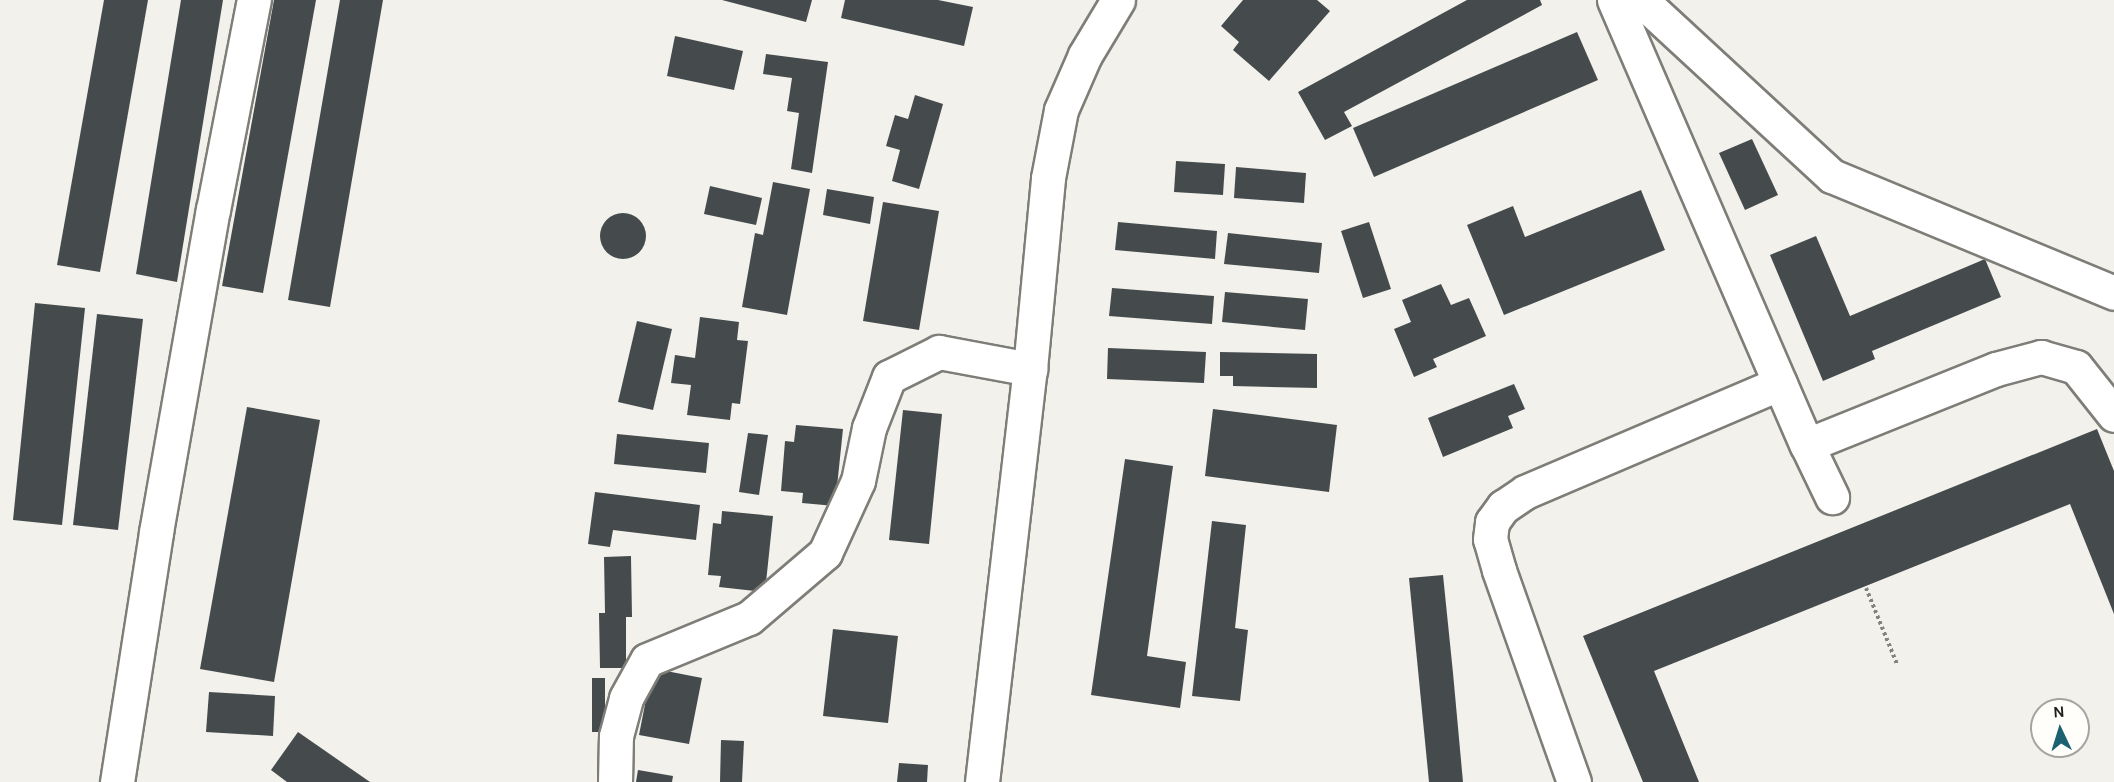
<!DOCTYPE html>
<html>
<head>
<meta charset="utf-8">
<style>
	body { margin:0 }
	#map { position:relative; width:2114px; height:782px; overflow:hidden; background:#f2f1eb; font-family:Karla,sans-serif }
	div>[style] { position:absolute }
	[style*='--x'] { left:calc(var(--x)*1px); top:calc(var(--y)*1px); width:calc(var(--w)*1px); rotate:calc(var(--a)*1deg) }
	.building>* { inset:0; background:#454b4d }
	.round { border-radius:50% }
	.path>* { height:4px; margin-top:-2px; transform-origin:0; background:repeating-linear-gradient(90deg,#82827e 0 3px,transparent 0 6px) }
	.roads { filter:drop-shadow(2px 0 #7e7d77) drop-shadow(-2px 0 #7e7d77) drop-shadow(0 2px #7e7d77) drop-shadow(0 -2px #7e7d77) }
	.minor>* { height:33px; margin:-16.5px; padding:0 16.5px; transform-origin:16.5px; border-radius:16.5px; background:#fff }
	span { translate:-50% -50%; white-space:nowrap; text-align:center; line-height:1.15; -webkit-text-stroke:6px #fffefa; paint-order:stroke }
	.north { position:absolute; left:2030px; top:698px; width:60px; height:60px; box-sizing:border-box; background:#fffefa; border:2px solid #a5a4a1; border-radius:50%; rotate:356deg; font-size:16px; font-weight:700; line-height:24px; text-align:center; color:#1d1d1b }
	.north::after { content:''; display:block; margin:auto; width:21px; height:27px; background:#1b6172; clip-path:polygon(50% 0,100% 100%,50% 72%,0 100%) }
</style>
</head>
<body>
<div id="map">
	<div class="building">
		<i style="clip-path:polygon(104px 0,148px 0,100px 272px,57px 265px)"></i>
		<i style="clip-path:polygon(181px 0,223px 0,177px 282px,136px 274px)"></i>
		<i style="clip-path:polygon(274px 0,316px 0,263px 293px,222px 286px)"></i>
		<i style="clip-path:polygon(340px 0,383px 0,330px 307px,288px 300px)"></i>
		<i style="clip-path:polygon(722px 0,812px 0,806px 22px)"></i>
		<i style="clip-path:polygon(845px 0,938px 0,973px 7px,964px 46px,841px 18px)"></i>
		<i style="clip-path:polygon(1243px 0,1317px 0,1330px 11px,1269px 81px,1233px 50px,1239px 42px,1221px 26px)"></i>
		<i style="clip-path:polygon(1467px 0,1540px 0,1542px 5px,1344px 112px,1352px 126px,1325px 140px,1298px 92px)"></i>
		<i style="clip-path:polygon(1577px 32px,1598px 80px,1374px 177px,1353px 128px)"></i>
		<i style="clip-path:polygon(675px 36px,743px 51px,734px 90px,667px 76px)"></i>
		<i style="clip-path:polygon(766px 54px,828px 62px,812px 173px,791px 169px,799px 113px,787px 111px,792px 78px,763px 74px)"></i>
		<i style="clip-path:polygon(915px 95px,943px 104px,919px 189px,892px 181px,900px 150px,886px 146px,895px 115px,908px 119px)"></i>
		<i style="clip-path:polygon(1752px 139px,1778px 195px,1745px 210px,1719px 153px)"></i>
		<i style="clip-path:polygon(1176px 161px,1225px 164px,1223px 195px,1174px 192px)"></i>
		<i style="clip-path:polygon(1236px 167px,1306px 173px,1304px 203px,1234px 198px)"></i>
		<i style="clip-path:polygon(773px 182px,810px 189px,787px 315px,742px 307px,755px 233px,763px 235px)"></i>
		<i style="clip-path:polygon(710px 186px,762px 198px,756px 225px,704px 214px)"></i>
		<i style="clip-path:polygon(827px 189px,874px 197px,870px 224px,823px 215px)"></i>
		<i style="clip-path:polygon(1641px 190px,1665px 250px,1504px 315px,1467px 225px,1513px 206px,1525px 237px)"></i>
		<i style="clip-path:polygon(883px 202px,939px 211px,919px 330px,863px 321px)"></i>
		<i class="round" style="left:600px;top:213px;width:46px;height:46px"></i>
		<i style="clip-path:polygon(1118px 222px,1217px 231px,1215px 259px,1115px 250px)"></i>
		<i style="clip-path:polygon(1369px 222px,1391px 289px,1363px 298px,1341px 231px)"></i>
		<i style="clip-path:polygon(1228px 233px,1322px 243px,1319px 273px,1224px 264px)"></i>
		<i style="clip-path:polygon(1816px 236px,1850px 316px,1985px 259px,2001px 297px,1872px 351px,1875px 359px,1823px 381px,1770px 255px)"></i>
		<i style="clip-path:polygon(1441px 284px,1451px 305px,1469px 298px,1486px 336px,1433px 359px,1437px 367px,1414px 377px,1394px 329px,1411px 322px,1402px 300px)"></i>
		<i style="clip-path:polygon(1112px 288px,1214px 296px,1212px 324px,1109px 316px)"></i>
		<i style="clip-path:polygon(1225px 292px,1308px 299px,1305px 330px,1222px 322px)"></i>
		<i style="clip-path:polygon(35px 303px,85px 308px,62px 525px,13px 520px)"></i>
		<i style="clip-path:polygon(97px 314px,143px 319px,118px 530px,73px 525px)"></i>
		<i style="clip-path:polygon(700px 317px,739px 322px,737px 340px,748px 341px,740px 404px,732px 403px,730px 420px,687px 415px,691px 385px,671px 383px,675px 355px,695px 358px)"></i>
		<i style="clip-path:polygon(637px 321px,672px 329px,653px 410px,618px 402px)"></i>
		<i style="clip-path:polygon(1108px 348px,1206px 352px,1204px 383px,1107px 379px)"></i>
		<i style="clip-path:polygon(1220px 352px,1317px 354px,1317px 388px,1233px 386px,1233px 376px,1220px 376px)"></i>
		<i style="clip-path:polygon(1514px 384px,1525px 409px,1508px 416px,1513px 428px,1443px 457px,1428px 418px)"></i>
		<i style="clip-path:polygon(247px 407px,320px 420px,274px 682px,200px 669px)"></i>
		<i style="clip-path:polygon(1213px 409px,1337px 425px,1329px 492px,1205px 476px)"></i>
		<i style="clip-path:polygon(903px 410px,942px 414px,929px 544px,889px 540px)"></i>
		<i style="clip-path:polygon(796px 425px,843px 429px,835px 506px,802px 503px,803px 493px,781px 491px,785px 441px,794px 442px)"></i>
		<i style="clip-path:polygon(2097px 429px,2114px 471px,2114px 614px,2070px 504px,1654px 671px,1699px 782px,1643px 782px,1583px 636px)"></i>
		<i style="clip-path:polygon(748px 433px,768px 435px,759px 495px,739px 492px)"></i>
		<i style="clip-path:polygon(617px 434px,709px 443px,706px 473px,614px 464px)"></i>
		<i style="clip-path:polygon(1125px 459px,1173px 466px,1147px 656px,1186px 662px,1180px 708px,1091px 695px)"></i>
		<i style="clip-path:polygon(595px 492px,700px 505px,696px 540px,613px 530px,610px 547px,588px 544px)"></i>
		<i style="clip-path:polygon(722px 511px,773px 516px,765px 592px,719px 587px,721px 576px,708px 575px,713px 523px,721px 524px)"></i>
		<i style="clip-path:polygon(1212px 521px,1246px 525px,1235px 628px,1248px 630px,1240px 701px,1192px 696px)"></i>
		<i style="clip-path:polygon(631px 556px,632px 617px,626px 617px,626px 668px,600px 668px,599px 613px,605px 613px,604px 557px)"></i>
		<i style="clip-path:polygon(1443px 575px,1453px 673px,1463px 782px,1429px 782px,1409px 578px)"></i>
		<i style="clip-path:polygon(833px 629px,898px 636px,888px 723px,823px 716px)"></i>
		<i style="clip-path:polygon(656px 669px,702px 678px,689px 744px,639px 735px,648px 689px,652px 690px)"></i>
		<i style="clip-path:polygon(592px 678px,605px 678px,605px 732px,592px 732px)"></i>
		<i style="clip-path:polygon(209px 692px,275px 696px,273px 736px,206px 732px)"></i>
		<i style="clip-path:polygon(298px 732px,370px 782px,287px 782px,271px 770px)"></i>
		<i style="clip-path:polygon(721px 740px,744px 741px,742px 782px,720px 782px)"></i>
		<i style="clip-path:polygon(899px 763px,928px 765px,927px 782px,897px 782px)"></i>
		<i style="clip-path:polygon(638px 770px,673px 776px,672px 782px,636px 782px)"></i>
	</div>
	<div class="path">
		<i style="--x:1866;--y:588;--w:82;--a:67.8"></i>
	</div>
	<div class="roads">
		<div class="minor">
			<i style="--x:1614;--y:0;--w:485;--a:66.6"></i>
			<i style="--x:1807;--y:445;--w:58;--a:64.3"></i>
			<i style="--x:1641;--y:0;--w:260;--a:42.7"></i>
			<i style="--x:1832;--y:176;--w:305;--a:22.5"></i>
			<i style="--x:1807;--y:445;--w:204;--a:-21.9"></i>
			<i style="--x:1996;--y:369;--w:47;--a:-14.9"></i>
			<i style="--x:2041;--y:357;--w:36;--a:16"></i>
			<i style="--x:2076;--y:367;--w:61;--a:51.6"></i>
			<i style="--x:117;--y:782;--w:253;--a:-81.1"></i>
			<i style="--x:156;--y:532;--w:327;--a:-80"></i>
			<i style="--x:213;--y:210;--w:214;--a:-79"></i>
			<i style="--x:615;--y:782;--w:46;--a:-88.8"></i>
			<i style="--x:616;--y:736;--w:39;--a:-75"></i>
			<i style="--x:626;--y:698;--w:43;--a:-61.1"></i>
			<i style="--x:647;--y:660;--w:110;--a:-22.4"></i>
			<i style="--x:749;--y:618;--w:100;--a:-40.5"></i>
			<i style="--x:825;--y:553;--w:79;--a:-65.4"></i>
			<i style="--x:858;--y:481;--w:54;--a:-78.3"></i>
			<i style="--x:869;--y:428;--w:55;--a:-68.6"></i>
			<i style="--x:889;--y:377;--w:56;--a:-26.6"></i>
			<i style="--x:939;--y:352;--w:93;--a:10.6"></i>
			<i style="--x:982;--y:782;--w:416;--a:-83.4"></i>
			<i style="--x:1030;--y:369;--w:192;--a:-84.6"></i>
			<i style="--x:1048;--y:178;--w:69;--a:-79.2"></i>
			<i style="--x:1061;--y:110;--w:60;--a:-66.4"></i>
			<i style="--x:1085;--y:55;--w:64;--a:-59"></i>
			<i style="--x:1574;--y:782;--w:225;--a:-109.5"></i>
			<i style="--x:1499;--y:570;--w:32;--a:-106"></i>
			<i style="--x:1490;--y:539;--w:17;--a:-83"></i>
			<i style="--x:1492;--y:522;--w:19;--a:-54"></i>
			<i style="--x:1503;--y:507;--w:27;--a:-34"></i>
			<i style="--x:1525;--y:492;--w:277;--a:-23.1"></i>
		</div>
	</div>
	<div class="north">N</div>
</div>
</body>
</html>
